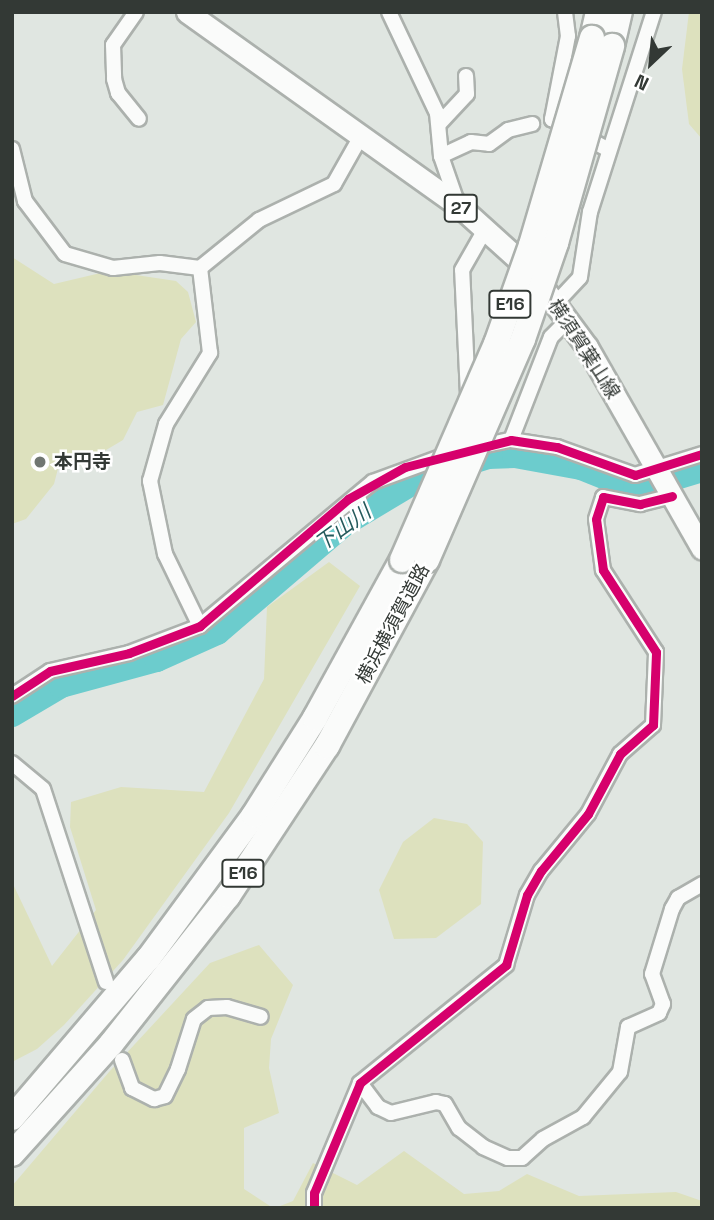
<!DOCTYPE html>
<html>
<head>
<meta charset="utf-8">
<style>
	body { margin:0 }
	#map { position:relative; width:714px; height:1220px; overflow:hidden; background:#e0e6e1; font-family:"Space Grotesk","Noto Sans JP",sans-serif }
	div>[style] { position:absolute }
	[style*='--x'] { left:calc(var(--x)*1px); top:calc(var(--y)*1px); width:calc(var(--w)*1px); rotate:calc(var(--a)*1deg) }
	.green>* { inset:0; background:#dde1be }
	.river>* { height:26px; margin:-13px; padding:0 13px; transform-origin:13px; border-radius:13px; background:#6ccccd }
	.roads { filter:drop-shadow(2px 0 #acb1ad) drop-shadow(-2px 0 #acb1ad) drop-shadow(0 2px #acb1ad) drop-shadow(0 -2px #acb1ad) }
	.street>* { height:14px; margin:-7px; padding:0 7px; transform-origin:7px; border-radius:7px; background:#fafbfa }
	.primary>* { height:21px; margin:-10.5px; padding:0 10.5px; transform-origin:10.5px; border-radius:10.5px; background:#fafbfa }
	.highway>* { height:24px; margin:-12px; padding:0 12px; transform-origin:12px; border-radius:12px; background:#fafbfa }
	.bridges { filter:drop-shadow(2px 0 #acb1ad) drop-shadow(-2px 0 #acb1ad) drop-shadow(0 2px #acb1ad) drop-shadow(0 -2px #acb1ad) }
	.highway-bridge>* { height:24px; margin:-12px; padding:0 12px; transform-origin:12px; border-radius:12px; background:#fafbfa }
	.cycleway>* { height:9px; margin:-4.5px; padding:0 4.5px; transform-origin:4.5px; border-radius:4.5px; background:#d6006c }
	.dots>* { width:19px; height:19px; translate:-50% -50%; box-sizing:border-box; border:4px solid #fff; border-radius:50% }
	span { translate:-50% -50%; white-space:nowrap; text-align:center; line-height:1.15; -webkit-text-stroke:5px #fff; paint-order:stroke }
	.shield-label span { padding:2px 5px; background:#fff; border:2px solid; border-radius:5px; -webkit-text-stroke-width:0 }
	.shield-label { font-size:18px; color:#333935; font-weight:700 }
	.street-label { font-size:19px; color:#333935 }
	.poi-label { font-size:19px; color:#333935; font-weight:700 }
	.left { translate:0 -50%; text-align:left }
	.water-label { font-size:21px; color:#245a5c; font-style:italic }
	.frame { position:absolute; inset:0; border:14px solid #333935; pointer-events:none }
	.north { position:absolute; left:616px; top:28px; width:70px; height:70px; -webkit-text-stroke:5px #fff; paint-order:stroke; rotate:206deg; font-size:19px; font-weight:700; line-height:28px; text-align:center; color:#333935 }
	.north::after { content:''; display:block; margin:auto; width:24px; height:32px; background:#333935; clip-path:polygon(50% 0,100% 100%,50% 72%,0 100%) }
</style>
</head>
<body>
<div id="map">
	<div class="green">
		<i style="clip-path:polygon(689px 12px,702px 12px,702px 139px,689px 124px,682px 69px)"></i>
		<i style="clip-path:polygon(12px 257px,54px 284px,109px 271px,176px 281px,188px 292px,196px 322px,181px 339px,163px 405px,137px 412px,123px 440px,74px 469px,61px 457px,54px 484px,26px 519px,12px 524px)"></i>
		<i style="clip-path:polygon(329px 562px,360px 586px,229px 813px,123px 960px,64px 1025px,37px 1049px,12px 1062px,12px 882px,52px 966px,96px 910px,70px 827px,71px 802px,121px 787px,204px 792px,264px 679px,267px 607px)"></i>
		<i style="clip-path:polygon(434px 818px,467px 824px,483px 842px,481px 904px,436px 938px,394px 939px,379px 890px,403px 842px)"></i>
		<i style="clip-path:polygon(259px 945px,293px 985px,271px 1039px,269px 1068px,279px 1113px,244px 1128px,244px 1189px,273px 1208px,12px 1208px,12px 1186px,109px 1072px,210px 963px)"></i>
		<i style="clip-path:polygon(404px 1151px,464px 1194px,499px 1191px,527px 1174px,579px 1196px,676px 1192px,702px 1201px,702px 1208px,275px 1208px,293px 1201px,313px 1163px,357px 1185px)"></i>
	</div>
	<div class="river">
		<i style="--x:12;--y:714;--w:57;--a:-30.6"></i>
		<i style="--x:61;--y:685;--w:99;--a:-15.2"></i>
		<i style="--x:157;--y:659;--w:66;--a:-24.2"></i>
		<i style="--x:217;--y:632;--w:170;--a:-40.5"></i>
		<i style="--x:346;--y:522;--w:90;--a:-30.9"></i>
		<i style="--x:423;--y:476;--w:68;--a:-17.1"></i>
		<i style="--x:488;--y:456;--w:27;--a:-2"></i>
		<i style="--x:515;--y:455;--w:67;--a:10.3"></i>
		<i style="--x:581;--y:467;--w:59;--a:21.8"></i>
		<i style="--x:636;--y:489;--w:69;--a:-16.9"></i>
	</div>
	<div class="roads">
		<div class="street">
			<i style="--x:136;--y:12;--w:40;--a:124.9"></i>
			<i style="--x:113;--y:45;--w:34;--a:88"></i>
			<i style="--x:114;--y:79;--w:15;--a:74"></i>
			<i style="--x:118;--y:93;--w:33;--a:51"></i>
			<i style="--x:389;--y:12;--w:112;--a:64.6"></i>
			<i style="--x:437;--y:113;--w:43;--a:84.7"></i>
			<i style="--x:441;--y:156;--w:52;--a:70.9"></i>
			<i style="--x:565;--y:12;--w:24;--a:83"></i>
			<i style="--x:568;--y:36;--w:85;--a:100.9"></i>
			<i style="--x:552;--y:119;--w:63;--a:28.6"></i>
			<i style="--x:439;--y:124;--w:41;--a:-47"></i>
			<i style="--x:467;--y:94;--w:18;--a:-93"></i>
			<i style="--x:12;--y:149;--w:54;--a:76"></i>
			<i style="--x:25;--y:201;--w:66;--a:53"></i>
			<i style="--x:65;--y:254;--w:50;--a:16.3"></i>
			<i style="--x:113;--y:268;--w:47;--a:-6.1"></i>
			<i style="--x:160;--y:263;--w:40;--a:7.1"></i>
			<i style="--x:441;--y:156;--w:33;--a:-25"></i>
			<i style="--x:471;--y:142;--w:18;--a:6"></i>
			<i style="--x:489;--y:144;--w:24;--a:-36"></i>
			<i style="--x:508;--y:130;--w:25;--a:-14"></i>
			<i style="--x:556;--y:303;--w:35;--a:-47"></i>
			<i style="--x:580;--y:277;--w:66;--a:-81.3"></i>
			<i style="--x:590;--y:212;--w:210;--a:-72.3"></i>
			<i style="--x:468;--y:395;--w:125;--a:-92.7"></i>
			<i style="--x:462;--y:270;--w:48;--a:-60.3"></i>
			<i style="--x:511;--y:440;--w:110;--a:-68.8"></i>
			<i style="--x:551;--y:337;--w:24;--a:-45"></i>
			<i style="--x:472;--y:448;--w:40;--a:-12"></i>
			<i style="--x:511;--y:440;--w:47;--a:8.7"></i>
			<i style="--x:557;--y:447;--w:83;--a:19.7"></i>
			<i style="--x:635;--y:475;--w:70;--a:-17.4"></i>
			<i style="--x:200;--y:626;--w:80;--a:-115.9"></i>
			<i style="--x:165;--y:554;--w:75;--a:-101.6"></i>
			<i style="--x:150;--y:481;--w:59;--a:-74.3"></i>
			<i style="--x:166;--y:424;--w:84;--a:-58.2"></i>
			<i style="--x:210;--y:353;--w:86;--a:-96.7"></i>
			<i style="--x:200;--y:268;--w:76;--a:-39.1"></i>
			<i style="--x:259;--y:220;--w:83;--a:-25.6"></i>
			<i style="--x:334;--y:184;--w:55;--a:-60.6"></i>
			<i style="--x:12;--y:696;--w:45;--a:-33.3"></i>
			<i style="--x:50;--y:671;--w:81;--a:-12.8"></i>
			<i style="--x:129;--y:653;--w:76;--a:-20.8"></i>
			<i style="--x:200;--y:626;--w:225;--a:-39.8"></i>
			<i style="--x:373;--y:482;--w:84;--a:-20.2"></i>
			<i style="--x:12;--y:763;--w:40;--a:40"></i>
			<i style="--x:43;--y:789;--w:203;--a:71.9"></i>
			<i style="--x:122;--y:1060;--w:30;--a:70"></i>
			<i style="--x:132;--y:1088;--w:25;--a:27"></i>
			<i style="--x:154;--y:1099;--w:11;--a:-15"></i>
			<i style="--x:165;--y:1096;--w:30;--a:-64"></i>
			<i style="--x:178;--y:1069;--w:52;--a:-72.3"></i>
			<i style="--x:194;--y:1019;--w:18;--a:-38"></i>
			<i style="--x:208;--y:1008;--w:19;--a:-3"></i>
			<i style="--x:227;--y:1007;--w:35;--a:16"></i>
			<i style="--x:360;--y:1083;--w:30;--a:53"></i>
			<i style="--x:378;--y:1107;--w:14;--a:25"></i>
			<i style="--x:391;--y:1113;--w:46;--a:-13.7"></i>
			<i style="--x:436;--y:1102;--w:9;--a:13"></i>
			<i style="--x:445;--y:1104;--w:28;--a:60"></i>
			<i style="--x:459;--y:1128;--w:31;--a:38"></i>
			<i style="--x:483;--y:1147;--w:27;--a:24"></i>
			<i style="--x:508;--y:1158;--w:14;--a:0"></i>
			<i style="--x:522;--y:1158;--w:28;--a:-42"></i>
			<i style="--x:543;--y:1139;--w:46;--a:-28.8"></i>
			<i style="--x:583;--y:1117;--w:58;--a:-50.6"></i>
			<i style="--x:620;--y:1072;--w:46;--a:-79.9"></i>
			<i style="--x:628;--y:1027;--w:34;--a:-24"></i>
			<i style="--x:659;--y:1013;--w:10;--a:-66"></i>
			<i style="--x:663;--y:1004;--w:32;--a:-110"></i>
			<i style="--x:652;--y:974;--w:68;--a:-72.9"></i>
			<i style="--x:672;--y:909;--w:13;--a:-61"></i>
			<i style="--x:678;--y:898;--w:28;--a:-30"></i>
			<i style="--x:314;--y:1208;--w:15;--a:-90"></i>
			<i style="--x:314;--y:1193;--w:119;--a:-67.3"></i>
			<i style="--x:360;--y:1083;--w:188;--a:-38.9"></i>
			<i style="--x:506;--y:965;--w:73;--a:-73.3"></i>
			<i style="--x:527;--y:895;--w:28;--a:-60"></i>
			<i style="--x:541;--y:871;--w:74;--a:-50.5"></i>
			<i style="--x:588;--y:814;--w:68;--a:-61.9"></i>
			<i style="--x:620;--y:754;--w:44;--a:-41.3"></i>
			<i style="--x:653;--y:725;--w:73;--a:-87.6"></i>
			<i style="--x:656;--y:652;--w:98;--a:-122.9"></i>
			<i style="--x:603;--y:570;--w:51;--a:-97.8"></i>
			<i style="--x:596;--y:519;--w:23;--a:-72"></i>
			<i style="--x:603;--y:497;--w:38;--a:11"></i>
			<i style="--x:640;--y:504;--w:33;--a:-14"></i>
		</div>
		<div class="primary">
			<i style="--x:187;--y:12;--w:333;--a:35.5"></i>
			<i style="--x:458;--y:205;--w:97;--a:42.1"></i>
			<i style="--x:530;--y:270;--w:96;--a:53.5"></i>
			<i style="--x:587;--y:347;--w:232;--a:60.3"></i>
		</div>
		<div class="highway">
			<i style="--x:592;--y:38;--w:27;--a:-77"></i>
			<i style="--x:612;--y:46;--w:35;--a:-77"></i>
			<i style="--x:12;--y:1118;--w:209;--a:-49.5"></i>
			<i style="--x:148;--y:959;--w:179;--a:-53.6"></i>
			<i style="--x:254;--y:815;--w:115;--a:-57.8"></i>
			<i style="--x:315;--y:718;--w:180;--a:-61.2"></i>
			<i style="--x:12;--y:1154;--w:148;--a:-48"></i>
			<i style="--x:111;--y:1044;--w:189;--a:-51.7"></i>
			<i style="--x:228;--y:896;--w:180;--a:-56.6"></i>
			<i style="--x:327;--y:746;--w:211;--a:-61.7"></i>
		</div>
	</div>
	<div class="bridges">
		<div class="highway-bridge">
			<i style="--x:402;--y:560;--w:236;--a:-66.5"></i>
			<i style="--x:496;--y:344;--w:105;--a:-70.5"></i>
			<i style="--x:531;--y:245;--w:216;--a:-73.6"></i>
			<i style="--x:427;--y:560;--w:241;--a:-66.5"></i>
			<i style="--x:523;--y:339;--w:102;--a:-71"></i>
			<i style="--x:556;--y:243;--w:205;--a:-74.1"></i>
		</div>
	</div>
	<div class="cycleway">
		<i style="--x:12;--y:696;--w:45;--a:-33.3"></i>
		<i style="--x:50;--y:671;--w:81;--a:-12.8"></i>
		<i style="--x:129;--y:653;--w:76;--a:-20.8"></i>
		<i style="--x:200;--y:626;--w:195;--a:-40.6"></i>
		<i style="--x:348;--y:499;--w:65;--a:-29.3"></i>
		<i style="--x:405;--y:467;--w:109;--a:-14.3"></i>
		<i style="--x:511;--y:440;--w:47;--a:8.7"></i>
		<i style="--x:557;--y:447;--w:83;--a:19.7"></i>
		<i style="--x:635;--y:475;--w:70;--a:-17.4"></i>
		<i style="--x:314;--y:1208;--w:15;--a:-90"></i>
		<i style="--x:314;--y:1193;--w:119;--a:-67.3"></i>
		<i style="--x:360;--y:1083;--w:188;--a:-38.9"></i>
		<i style="--x:506;--y:965;--w:73;--a:-73.3"></i>
		<i style="--x:527;--y:895;--w:28;--a:-60"></i>
		<i style="--x:541;--y:871;--w:74;--a:-50.5"></i>
		<i style="--x:588;--y:814;--w:68;--a:-61.9"></i>
		<i style="--x:620;--y:754;--w:44;--a:-41.3"></i>
		<i style="--x:653;--y:725;--w:73;--a:-87.6"></i>
		<i style="--x:656;--y:652;--w:98;--a:-122.9"></i>
		<i style="--x:603;--y:570;--w:51;--a:-97.8"></i>
		<i style="--x:596;--y:519;--w:23;--a:-72"></i>
		<i style="--x:603;--y:497;--w:38;--a:11"></i>
		<i style="--x:640;--y:504;--w:33;--a:-14"></i>
	</div>
	<div class="dots">
		<i style="left:40px;top:462px;background:#707671"></i>
	</div>
	<div class="shield-label">
		<span style="left:461px;top:208px">27</span>
		<span style="left:510px;top:304px">E16</span>
		<span style="left:243px;top:873px">E16</span>
	</div>
	<div class="street-label">
		<span style="left:584px;top:349px;rotate:57deg">横須賀葉山線</span>
		<span style="left:393px;top:624px;rotate:-62deg">横浜横須賀道路</span>
	</div>
	<div class="poi-label">
		<span class="left" style="left:54px;top:462px">本円寺</span>
	</div>
	<div class="water-label">
		<span style="left:343px;top:528px;rotate:-36deg">下山川</span>
	</div>
	<div class="frame"></div>
	<div class="north">N</div>
</div>
</body>
</html>
